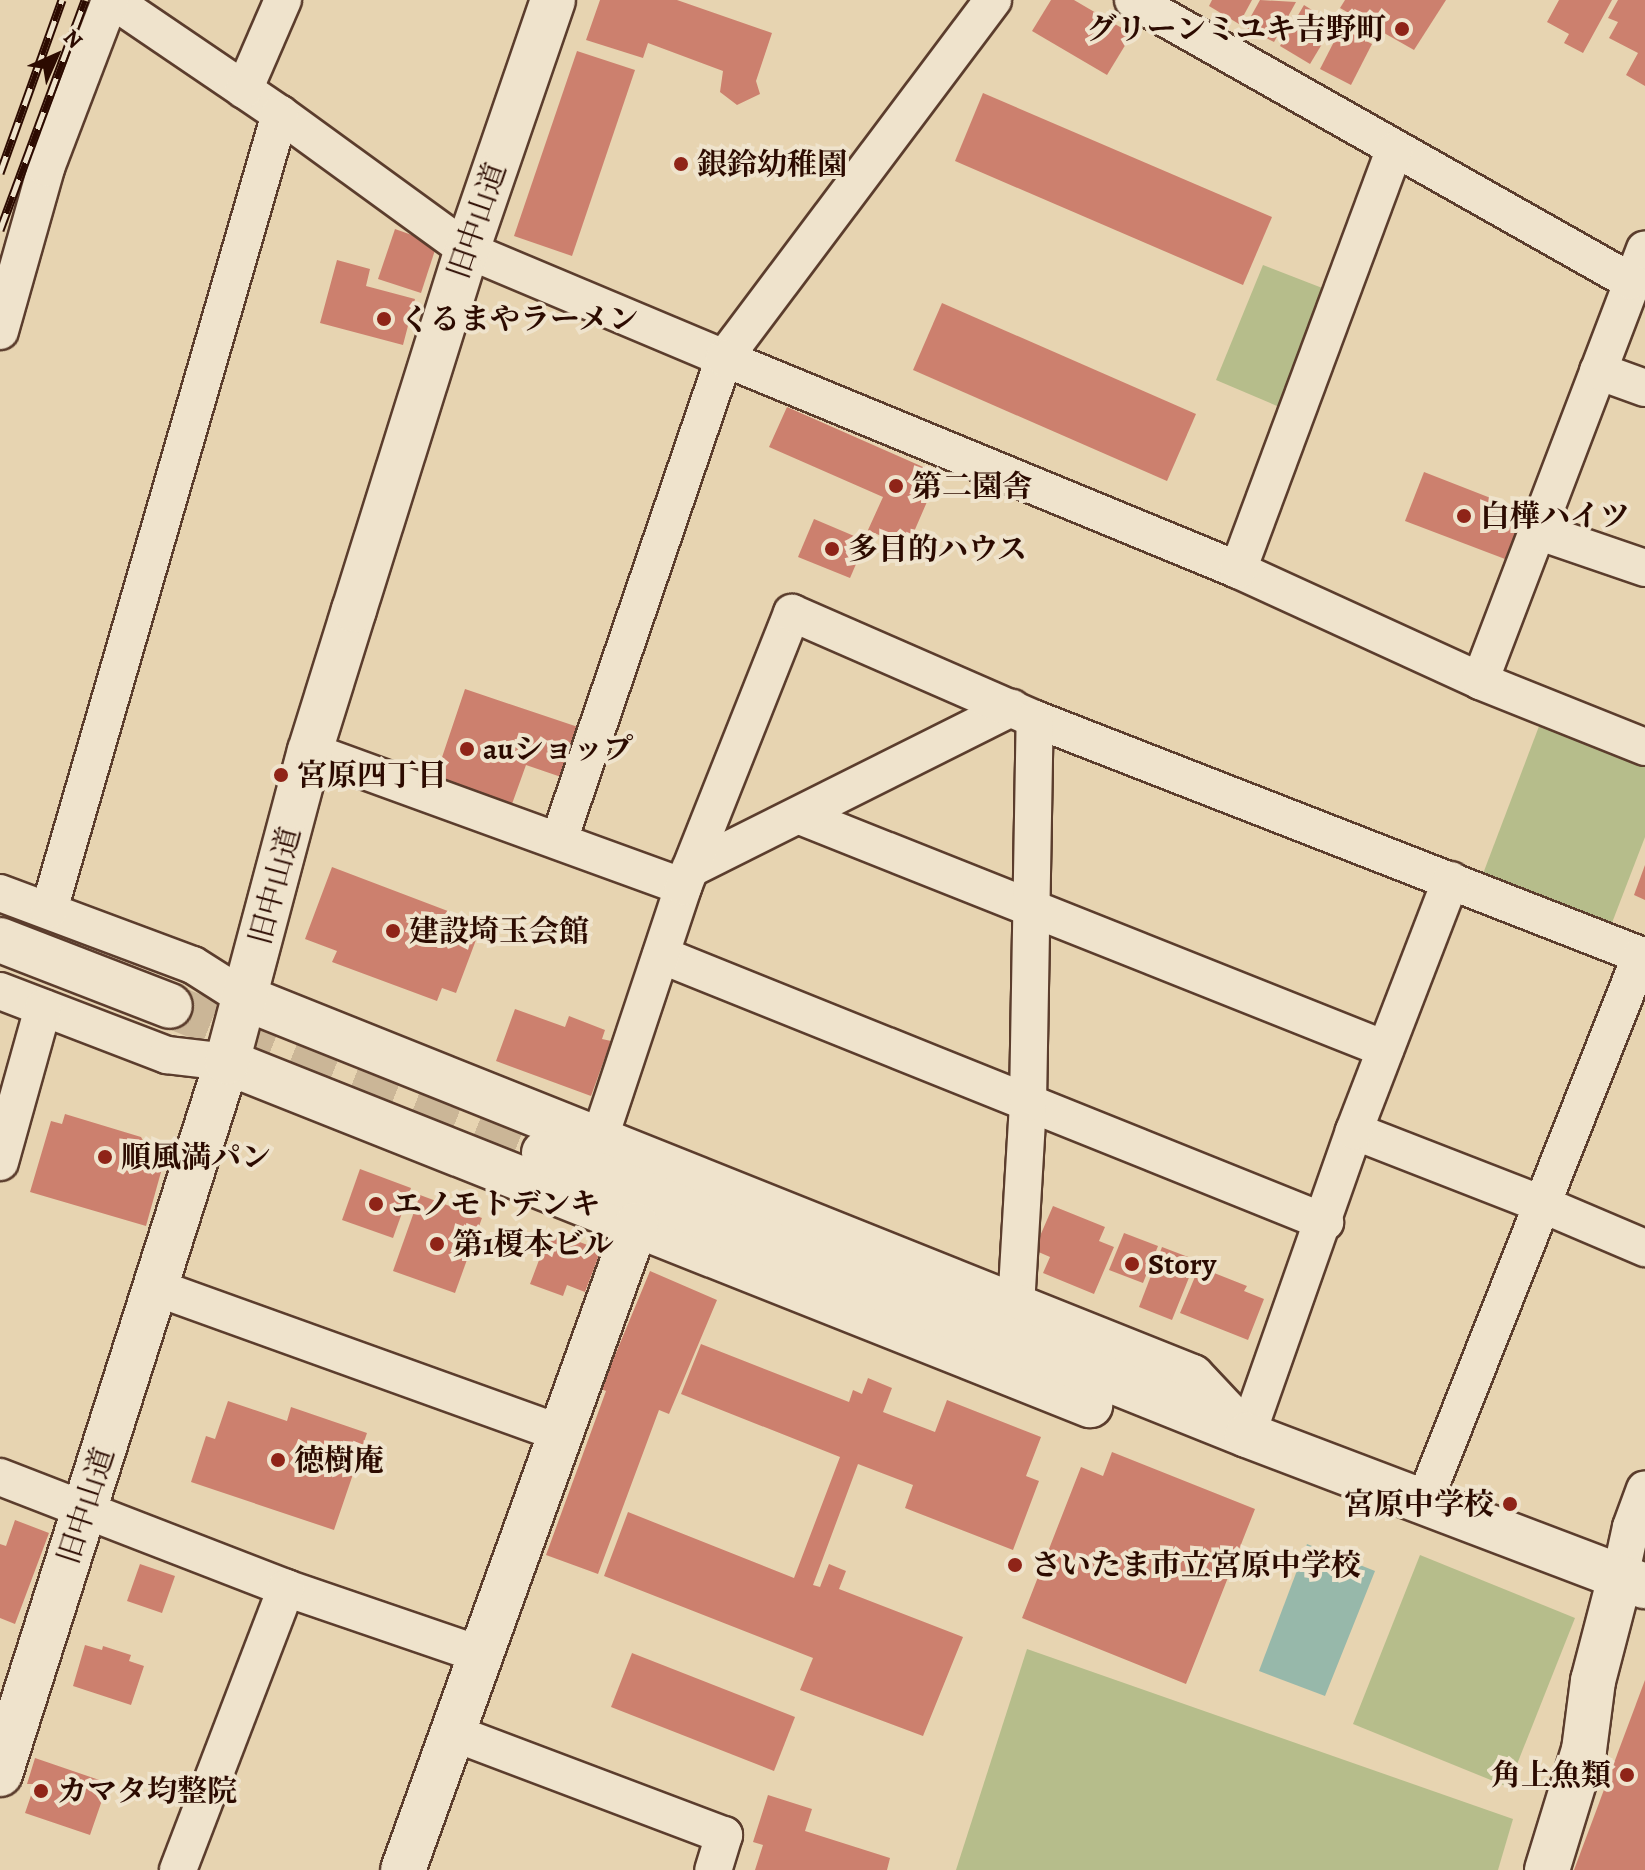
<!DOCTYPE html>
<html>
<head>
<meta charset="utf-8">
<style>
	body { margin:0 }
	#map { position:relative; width:1645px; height:1870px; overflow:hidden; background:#e7d4b1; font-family:Alegreya,"Noto Serif JP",serif }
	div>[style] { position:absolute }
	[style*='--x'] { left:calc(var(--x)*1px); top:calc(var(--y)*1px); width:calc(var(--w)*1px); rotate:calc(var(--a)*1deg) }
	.green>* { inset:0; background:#b6bd8b }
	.water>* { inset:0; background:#97b8aa }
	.building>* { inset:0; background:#cc806e }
	.secondary-tunnel>* { height:44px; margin-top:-22px; transform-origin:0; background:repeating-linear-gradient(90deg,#cbb697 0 44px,transparent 0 66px) }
	.roads { filter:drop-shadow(2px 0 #5b3d2d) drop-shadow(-2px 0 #5b3d2d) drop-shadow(0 2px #5b3d2d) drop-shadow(0 -2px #5b3d2d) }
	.street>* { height:36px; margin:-18px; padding:0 18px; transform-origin:18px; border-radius:18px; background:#efe3cc }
	.secondary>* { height:44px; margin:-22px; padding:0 22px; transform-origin:22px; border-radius:22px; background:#efe3cc }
	.rail>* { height:9px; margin-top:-4.5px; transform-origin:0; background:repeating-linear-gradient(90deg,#efe3cc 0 18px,#2c0b01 0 36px); box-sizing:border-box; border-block:2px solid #2c0b01 }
	.dots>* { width:22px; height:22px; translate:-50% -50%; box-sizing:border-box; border:4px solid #efe3cc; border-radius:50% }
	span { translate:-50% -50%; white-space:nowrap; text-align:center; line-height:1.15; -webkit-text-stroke:8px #efe3cc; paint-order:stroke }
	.poi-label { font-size:30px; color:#2c0b01; font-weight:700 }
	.right { translate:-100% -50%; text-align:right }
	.left { translate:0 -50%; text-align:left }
	.street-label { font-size:30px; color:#2c0b01 }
	.north { position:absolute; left:16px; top:16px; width:80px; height:80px; -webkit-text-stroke:6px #efe3cc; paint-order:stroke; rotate:45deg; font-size:22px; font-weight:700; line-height:32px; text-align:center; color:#2c0b01 }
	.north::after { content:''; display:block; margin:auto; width:28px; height:36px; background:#2c0b01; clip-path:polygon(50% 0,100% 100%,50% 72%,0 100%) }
</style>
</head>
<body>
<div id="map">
	<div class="green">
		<i style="clip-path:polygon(1263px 265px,1330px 291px,1291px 397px,1277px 406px,1216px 380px)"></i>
		<i style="clip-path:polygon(1541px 721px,1645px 761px,1645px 837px,1610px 928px,1481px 879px)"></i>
		<i style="clip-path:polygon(1420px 1555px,1575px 1618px,1508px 1787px,1353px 1724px)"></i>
		<i style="clip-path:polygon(1027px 1649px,1513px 1819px,1498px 1870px,956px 1870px)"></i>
	</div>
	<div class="water">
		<i style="clip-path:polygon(1307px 1544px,1375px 1571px,1325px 1696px,1259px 1671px)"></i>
	</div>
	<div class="building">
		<i style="clip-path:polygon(600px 0,677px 0,772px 33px,756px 81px,760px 94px,737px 105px,720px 92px,723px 71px,648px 43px,643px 58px,586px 40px)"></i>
		<i style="clip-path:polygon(1051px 0,1074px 0,1132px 34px,1107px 75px,1032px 31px)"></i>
		<i style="clip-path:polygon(1212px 0,1252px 0,1239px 24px,1209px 6px)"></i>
		<i style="clip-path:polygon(1260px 0,1296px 2px,1274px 42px,1245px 27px)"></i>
		<i style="clip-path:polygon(1345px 0,1446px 0,1414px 50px,1340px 8px)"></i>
		<i style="clip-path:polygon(1559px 0,1612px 0,1583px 53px,1564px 43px,1569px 34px,1547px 22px)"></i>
		<i style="clip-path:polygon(1618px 0,1645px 0,1645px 86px,1626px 75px,1638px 53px,1609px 38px,1618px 22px,1608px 18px)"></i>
		<i style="clip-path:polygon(1304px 5px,1334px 24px,1310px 64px,1280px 46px)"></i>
		<i style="clip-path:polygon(1341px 28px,1372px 44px,1351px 85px,1320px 69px)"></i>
		<i style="clip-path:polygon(577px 51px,635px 70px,572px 256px,514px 236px)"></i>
		<i style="clip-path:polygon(983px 93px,1272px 217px,1243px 285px,955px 161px)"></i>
		<i style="clip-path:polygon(395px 229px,437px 244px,421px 293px,378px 279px)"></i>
		<i style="clip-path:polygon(337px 260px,370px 269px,366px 286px,415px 299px,403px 345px,320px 323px)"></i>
		<i style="clip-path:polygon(942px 303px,1196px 414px,1167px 481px,913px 370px)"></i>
		<i style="clip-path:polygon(787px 407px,939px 474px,907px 548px,868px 530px,883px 497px,769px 447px)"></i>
		<i style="clip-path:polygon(1424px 472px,1524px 511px,1505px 559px,1405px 521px)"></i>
		<i style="clip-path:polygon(814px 519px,866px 541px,850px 578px,798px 557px)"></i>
		<i style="clip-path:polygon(465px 689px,581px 728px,564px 778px,526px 765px,512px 804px,435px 778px)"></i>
		<i style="clip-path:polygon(1645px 865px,1645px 900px,1634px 895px)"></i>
		<i style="clip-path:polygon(332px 867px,482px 924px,456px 993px,442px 988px,437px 1001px,332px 962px,337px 951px,305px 939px)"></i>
		<i style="clip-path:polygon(515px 1009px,565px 1027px,569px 1016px,605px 1030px,602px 1039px,611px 1041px,591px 1096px,496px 1061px)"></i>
		<i style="clip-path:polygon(65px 1114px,141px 1137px,161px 1172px,146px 1226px,30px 1192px,51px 1121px,62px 1124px)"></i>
		<i style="clip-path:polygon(360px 1169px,411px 1188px,393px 1238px,342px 1220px)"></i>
		<i style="clip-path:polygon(420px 1195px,482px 1218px,455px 1293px,393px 1271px)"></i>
		<i style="clip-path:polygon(1053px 1206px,1105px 1227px,1099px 1241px,1114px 1247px,1094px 1294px,1043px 1273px,1050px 1257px,1034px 1250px)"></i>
		<i style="clip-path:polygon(550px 1231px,601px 1250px,585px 1292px,567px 1285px,563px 1296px,530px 1284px)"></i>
		<i style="clip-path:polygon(1124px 1233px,1158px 1246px,1143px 1283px,1109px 1270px)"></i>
		<i style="clip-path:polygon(1162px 1247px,1196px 1260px,1172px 1320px,1139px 1307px)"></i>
		<i style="clip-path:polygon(1199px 1267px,1247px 1286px,1244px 1291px,1264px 1299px,1248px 1340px,1180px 1313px)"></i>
		<i style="clip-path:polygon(650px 1271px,717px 1300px,669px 1414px,659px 1410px,598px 1574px,546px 1555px,606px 1391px,601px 1389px)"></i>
		<i style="clip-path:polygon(701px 1344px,849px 1402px,853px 1390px,862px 1394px,868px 1378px,892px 1388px,883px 1412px,935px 1432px,947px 1400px,1041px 1437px,1026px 1476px,1039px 1481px,1013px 1550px,905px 1508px,913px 1485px,858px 1464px,813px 1585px,820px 1587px,829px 1564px,846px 1571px,839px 1589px,963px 1637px,923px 1736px,800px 1690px,813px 1658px,604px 1576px,628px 1512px,794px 1578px,840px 1457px,681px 1394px)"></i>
		<i style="clip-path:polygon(228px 1401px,287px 1421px,291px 1407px,367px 1433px,334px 1530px,191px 1482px,206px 1436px,215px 1439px)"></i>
		<i style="clip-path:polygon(1112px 1452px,1255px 1509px,1186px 1684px,1022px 1618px,1081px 1467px,1103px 1476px)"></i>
		<i style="clip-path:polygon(15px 1520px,49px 1533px,15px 1624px,0 1618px,0 1544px,6px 1546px)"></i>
		<i style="clip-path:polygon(140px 1564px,175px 1576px,162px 1613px,127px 1601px)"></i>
		<i style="clip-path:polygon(85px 1645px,102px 1650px,103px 1646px,131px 1655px,129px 1661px,144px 1666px,131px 1705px,73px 1686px)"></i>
		<i style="clip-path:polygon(632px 1653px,795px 1717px,774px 1771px,611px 1707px)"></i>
		<i style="clip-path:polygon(1645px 1681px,1645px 1870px,1574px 1870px,1645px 1680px)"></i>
		<i style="clip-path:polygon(35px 1758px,108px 1783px,90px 1835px,25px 1813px,35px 1784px,27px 1784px)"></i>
		<i style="clip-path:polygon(768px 1795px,812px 1809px,805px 1831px,890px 1858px,887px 1870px,755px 1870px,763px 1845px,753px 1842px)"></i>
	</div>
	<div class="secondary-tunnel">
		<i style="--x:170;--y:1006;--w:402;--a:21.5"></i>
	</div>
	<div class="roads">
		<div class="street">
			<i style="--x:112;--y:0;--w:203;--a:34.2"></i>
			<i style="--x:280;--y:114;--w:231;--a:36"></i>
			<i style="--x:467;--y:250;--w:279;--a:22.8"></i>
			<i style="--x:724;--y:358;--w:509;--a:108.9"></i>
			<i style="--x:993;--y:0;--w:448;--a:126.9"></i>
			<i style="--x:724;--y:358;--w:556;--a:22.41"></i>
			<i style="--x:1238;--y:570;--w:266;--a:24.6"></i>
			<i style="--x:1480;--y:681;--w:462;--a:-69.1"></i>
			<i style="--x:1133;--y:0;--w:571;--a:29.48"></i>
			<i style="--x:244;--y:90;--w:98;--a:-66.6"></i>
			<i style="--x:0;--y:331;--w:169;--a:-74.2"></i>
			<i style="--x:46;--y:168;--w:180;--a:-69.1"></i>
			<i style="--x:1598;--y:371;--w:50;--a:19.9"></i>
			<i style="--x:1540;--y:532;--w:111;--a:18.9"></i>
			<i style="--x:1238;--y:570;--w:448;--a:-69.6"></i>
			<i style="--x:1480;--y:681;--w:178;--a:21.8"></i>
			<i style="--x:310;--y:751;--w:397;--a:20"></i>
			<i style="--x:800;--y:816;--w:630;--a:21.72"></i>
			<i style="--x:690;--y:869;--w:360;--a:-26.6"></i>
			<i style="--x:0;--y:893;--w:206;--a:20.5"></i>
			<i style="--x:193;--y:965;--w:62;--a:32.4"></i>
			<i style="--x:49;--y:910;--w:829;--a:-73.82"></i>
			<i style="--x:661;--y:955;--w:716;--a:21.91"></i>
			<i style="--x:0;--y:991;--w:179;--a:21"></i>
			<i style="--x:167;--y:1055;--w:60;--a:6.7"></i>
			<i style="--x:1354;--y:1131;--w:204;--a:21.3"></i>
			<i style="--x:1544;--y:1205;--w:110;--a:23.1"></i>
			<i style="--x:599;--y:1140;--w:267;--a:-71.6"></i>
			<i style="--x:683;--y:887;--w:295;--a:-68.3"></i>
			<i style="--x:792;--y:613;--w:265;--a:23.6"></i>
			<i style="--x:1035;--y:719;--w:655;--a:21.31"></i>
			<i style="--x:0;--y:1162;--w:160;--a:-74.4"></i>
			<i style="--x:157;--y:1288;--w:427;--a:19.8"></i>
			<i style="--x:1016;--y:1306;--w:203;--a:-86.6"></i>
			<i style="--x:1028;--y:1103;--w:384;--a:-89"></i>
			<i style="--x:1247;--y:1435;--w:322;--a:-70.6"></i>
			<i style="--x:1354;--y:1131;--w:269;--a:-68.9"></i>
			<i style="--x:0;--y:1477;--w:307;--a:21.2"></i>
			<i style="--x:286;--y:1588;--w:204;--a:18.9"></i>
			<i style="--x:1424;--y:1502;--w:588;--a:-68.36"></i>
			<i style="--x:1620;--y:1577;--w:51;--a:-77.6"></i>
			<i style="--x:1631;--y:1527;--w:40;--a:-69.8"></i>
			<i style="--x:451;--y:1732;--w:292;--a:20.7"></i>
			<i style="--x:724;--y:1835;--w:37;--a:107"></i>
			<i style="--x:178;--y:1870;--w:302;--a:-69"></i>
		</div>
		<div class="secondary">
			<i style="--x:0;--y:940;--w:182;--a:21.2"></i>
			<i style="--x:245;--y:998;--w:1020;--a:21.81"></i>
			<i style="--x:1192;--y:1377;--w:66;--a:46.8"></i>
			<i style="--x:227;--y:1062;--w:929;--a:21.68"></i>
			<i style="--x:544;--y:1153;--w:757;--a:21.86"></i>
			<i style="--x:1247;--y:1435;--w:426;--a:20.8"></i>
			<i style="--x:0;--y:1774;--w:747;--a:-72.32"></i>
			<i style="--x:227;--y:1062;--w:322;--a:-75.1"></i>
			<i style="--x:310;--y:751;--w:148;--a:-72.7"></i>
			<i style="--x:354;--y:610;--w:377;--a:-72.6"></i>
			<i style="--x:467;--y:250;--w:264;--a:-71"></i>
			<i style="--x:403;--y:1870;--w:686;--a:-70.14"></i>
			<i style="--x:1547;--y:1870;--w:126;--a:-72.9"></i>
			<i style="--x:1584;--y:1750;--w:70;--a:-82.6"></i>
			<i style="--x:1593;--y:1681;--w:107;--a:-75.4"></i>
		</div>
	</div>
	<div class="rail">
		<i style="--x:0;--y:173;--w:184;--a:-70.3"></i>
		<i style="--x:0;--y:230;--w:245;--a:-69.7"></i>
	</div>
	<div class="dots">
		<i style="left:1402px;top:29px;background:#8f2418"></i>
		<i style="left:681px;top:164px;background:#8f2418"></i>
		<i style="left:384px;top:319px;background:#8f2418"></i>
		<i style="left:896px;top:486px;background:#8f2418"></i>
		<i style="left:1464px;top:516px;background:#8f2418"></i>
		<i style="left:832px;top:549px;background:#8f2418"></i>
		<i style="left:467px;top:749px;background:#8f2418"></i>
		<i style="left:281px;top:775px;background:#8f2418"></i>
		<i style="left:393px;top:931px;background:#8f2418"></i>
		<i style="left:105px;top:1157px;background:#8f2418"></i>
		<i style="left:376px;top:1204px;background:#8f2418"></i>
		<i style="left:437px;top:1244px;background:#8f2418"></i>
		<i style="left:1132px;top:1264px;background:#8f2418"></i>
		<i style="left:278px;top:1460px;background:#8f2418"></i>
		<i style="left:1510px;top:1504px;background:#8f2418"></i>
		<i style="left:1015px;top:1565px;background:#8f2418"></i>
		<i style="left:1627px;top:1775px;background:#8f2418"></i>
		<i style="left:41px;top:1791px;background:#8f2418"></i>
	</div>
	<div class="poi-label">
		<span class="right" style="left:1386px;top:29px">グリーンミユキ吉野町</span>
		<span class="left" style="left:697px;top:164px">銀鈴幼稚園</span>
		<span class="left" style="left:400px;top:319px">くるまやラーメン</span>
		<span class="left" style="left:912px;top:486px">第二園舎</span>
		<span class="left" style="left:1480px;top:516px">白樺ハイツ</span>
		<span class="left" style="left:848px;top:549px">多目的ハウス</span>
		<span class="left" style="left:483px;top:749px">auショップ</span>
		<span class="left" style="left:297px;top:775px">宮原四丁目</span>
		<span class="left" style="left:409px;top:931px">建設埼玉会館</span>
		<span class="left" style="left:121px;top:1157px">順風満パン</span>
		<span class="left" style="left:392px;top:1204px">エノモトデンキ</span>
		<span class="left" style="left:453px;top:1244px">第1榎本ビル</span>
		<span class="left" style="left:1148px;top:1264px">Story</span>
		<span class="left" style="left:294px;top:1460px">徳樹庵</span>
		<span class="right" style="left:1494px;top:1504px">宮原中学校</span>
		<span class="left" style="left:1031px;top:1565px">さいたま市立宮原中学校</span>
		<span class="right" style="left:1611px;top:1775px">角上魚類</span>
		<span class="left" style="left:57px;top:1791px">カマタ均整院</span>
	</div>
	<div class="street-label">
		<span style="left:477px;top:221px;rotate:-71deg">旧中山道</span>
		<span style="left:275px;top:886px;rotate:-75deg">旧中山道</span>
		<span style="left:86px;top:1506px;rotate:-72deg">旧中山道</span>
	</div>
	<div class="north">N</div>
</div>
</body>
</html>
